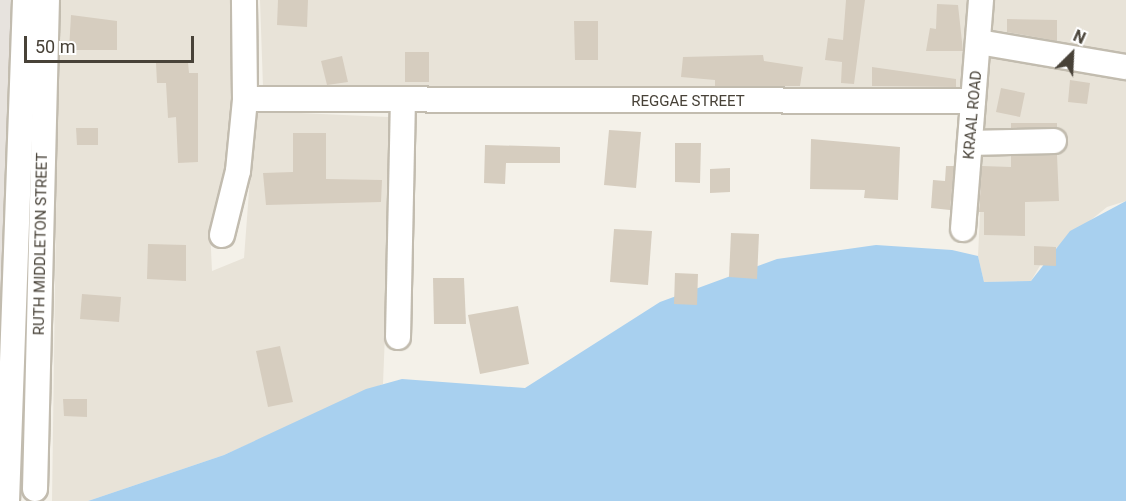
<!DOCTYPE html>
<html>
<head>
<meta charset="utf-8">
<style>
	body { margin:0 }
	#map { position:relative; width:1126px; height:501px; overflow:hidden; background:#f4f1e9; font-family:Roboto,sans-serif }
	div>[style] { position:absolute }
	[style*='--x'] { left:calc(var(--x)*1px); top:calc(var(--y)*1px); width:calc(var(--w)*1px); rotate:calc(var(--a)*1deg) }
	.residential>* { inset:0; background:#e8e3d8 }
	.industrial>* { inset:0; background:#e7e3de }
	.water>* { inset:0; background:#a8d0ef }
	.building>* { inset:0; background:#d6cdbf }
	.roads { filter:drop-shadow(2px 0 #c2bcaf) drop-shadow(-2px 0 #c2bcaf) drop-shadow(0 2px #c2bcaf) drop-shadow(0 -2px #c2bcaf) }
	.minor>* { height:24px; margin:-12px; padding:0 12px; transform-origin:12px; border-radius:12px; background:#fff }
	span { translate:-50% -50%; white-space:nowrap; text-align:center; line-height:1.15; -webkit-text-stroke:5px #fff; paint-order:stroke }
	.street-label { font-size:15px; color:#484238 }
	.north { position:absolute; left:1042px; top:24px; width:60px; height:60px; -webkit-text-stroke:4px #fff; paint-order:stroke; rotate:24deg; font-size:16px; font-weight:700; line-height:24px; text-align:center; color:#484238 }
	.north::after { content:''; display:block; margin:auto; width:21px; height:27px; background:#484238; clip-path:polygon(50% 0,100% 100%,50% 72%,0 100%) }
	.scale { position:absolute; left:24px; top:36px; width:170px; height:27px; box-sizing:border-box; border:3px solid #484238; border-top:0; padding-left:8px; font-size:18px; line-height:21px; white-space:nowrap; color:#484238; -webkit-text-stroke:4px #fff; paint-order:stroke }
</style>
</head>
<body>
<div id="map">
	<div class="residential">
		<i style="clip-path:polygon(59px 0,233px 0,231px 157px,210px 228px,212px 271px,244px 258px,255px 111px,388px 117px,393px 136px,383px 384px,224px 455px,88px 501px,52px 501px)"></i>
		<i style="clip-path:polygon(260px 0,1126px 0,1126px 201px,1107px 207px,1045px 257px,1031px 281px,984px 282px,978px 256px,986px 88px,263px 87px)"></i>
	</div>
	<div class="industrial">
		<i style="clip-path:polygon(0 0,21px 0,0 501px)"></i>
	</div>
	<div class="water">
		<i style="clip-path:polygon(1126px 201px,1126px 501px,88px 501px,224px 455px,366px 389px,402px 379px,525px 388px,660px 302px,777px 259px,876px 245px,952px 250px,978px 256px,984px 282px,1031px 281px,1070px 231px)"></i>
	</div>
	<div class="building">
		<i style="clip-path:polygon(278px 0,308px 0,307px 27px,277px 25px)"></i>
		<i style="clip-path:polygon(846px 0,865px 0,854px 84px,841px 83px,842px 62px,825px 60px,828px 38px,843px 40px)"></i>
		<i style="clip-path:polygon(937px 4px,958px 5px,963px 51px,926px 51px,930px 28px,936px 29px)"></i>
		<i style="clip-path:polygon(71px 15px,117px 21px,117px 50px,69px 50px)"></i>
		<i style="clip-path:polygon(1007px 19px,1057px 20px,1057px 41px,1007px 32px)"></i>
		<i style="clip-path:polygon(574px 21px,598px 21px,598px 60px,575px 60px)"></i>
		<i style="clip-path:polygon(405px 52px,429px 52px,429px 82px,405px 82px)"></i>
		<i style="clip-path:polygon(763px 55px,764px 61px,803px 67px,800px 86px,715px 86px,715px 80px,681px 77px,683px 57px)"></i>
		<i style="clip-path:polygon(342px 56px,348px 82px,327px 85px,321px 61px)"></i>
		<i style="clip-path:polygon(188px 62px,189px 73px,198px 73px,198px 162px,178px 163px,176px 117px,168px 118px,166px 83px,157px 83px,156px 63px)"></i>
		<i style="clip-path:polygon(872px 67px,956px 79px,956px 87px,872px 86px)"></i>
		<i style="clip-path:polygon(1070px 80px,1090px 83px,1087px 104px,1068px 102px)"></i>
		<i style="clip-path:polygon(1001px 88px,1025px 93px,1020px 117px,996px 112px)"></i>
		<i style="clip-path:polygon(1011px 123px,1057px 123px,1057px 127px,1011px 128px)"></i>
		<i style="clip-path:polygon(76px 128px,98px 128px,98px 145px,77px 145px)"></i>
		<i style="clip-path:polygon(609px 130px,641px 132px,636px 188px,604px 185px)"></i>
		<i style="clip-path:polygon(293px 133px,326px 133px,326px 179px,382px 180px,381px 202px,266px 205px,263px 173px,293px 172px)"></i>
		<i style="clip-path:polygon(811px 139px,900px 147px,898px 200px,864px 198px,865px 190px,810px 189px)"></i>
		<i style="clip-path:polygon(675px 143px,701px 143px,700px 183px,675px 182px)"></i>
		<i style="clip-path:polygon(485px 145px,560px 147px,560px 163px,506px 163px,505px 184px,484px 183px)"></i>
		<i style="clip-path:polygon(1057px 155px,1059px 201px,1025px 202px,1025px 236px,984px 235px,984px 212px,979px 212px,982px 166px,1011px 167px,1011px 156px)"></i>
		<i style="clip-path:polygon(946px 166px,954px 166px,950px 210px,931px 208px,933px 180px,945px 181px)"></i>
		<i style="clip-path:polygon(730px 168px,730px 192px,710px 193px,710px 169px)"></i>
		<i style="clip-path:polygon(614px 229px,652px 231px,648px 285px,610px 282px)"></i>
		<i style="clip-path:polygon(731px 233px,759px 234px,757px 279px,729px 277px)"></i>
		<i style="clip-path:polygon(148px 244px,186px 245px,186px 281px,147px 279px)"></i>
		<i style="clip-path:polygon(1034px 246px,1056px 247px,1056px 266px,1034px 265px)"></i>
		<i style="clip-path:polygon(675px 273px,698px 274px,697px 305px,674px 304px)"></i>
		<i style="clip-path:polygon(433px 278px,464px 278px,466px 324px,434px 324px)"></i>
		<i style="clip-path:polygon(82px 294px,121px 297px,119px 322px,80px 319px)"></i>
		<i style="clip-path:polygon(518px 306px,529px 364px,480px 374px,468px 315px)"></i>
		<i style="clip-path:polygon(280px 346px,293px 402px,268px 407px,256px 351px)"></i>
		<i style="clip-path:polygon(63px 399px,87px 399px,87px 417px,64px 416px)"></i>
	</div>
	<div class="roads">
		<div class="minor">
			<i style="--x:979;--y:42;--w:149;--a:9.7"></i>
			<i style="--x:245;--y:99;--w:728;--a:0.16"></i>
			<i style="--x:970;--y:143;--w:84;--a:-1.4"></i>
			<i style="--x:963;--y:229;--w:230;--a:-85.5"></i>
			<i style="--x:222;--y:235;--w:66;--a:-76"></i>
			<i style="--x:238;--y:171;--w:72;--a:-84.4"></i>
			<i style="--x:245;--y:99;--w:99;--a:-90.6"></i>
			<i style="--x:398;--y:337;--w:235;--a:-88.8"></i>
			<i style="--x:35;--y:489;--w:489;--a:-88.6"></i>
			<i style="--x:7;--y:501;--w:501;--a:-87.94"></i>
		</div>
	</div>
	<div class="street-label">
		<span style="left:688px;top:102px">REGGAE STREET</span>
		<span style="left:973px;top:115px;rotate:-85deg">KRAAL ROAD</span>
		<span style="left:41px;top:244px;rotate:-89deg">RUTH MIDDLETON STREET</span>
	</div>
	<div class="north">N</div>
	<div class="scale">50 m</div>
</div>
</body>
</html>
